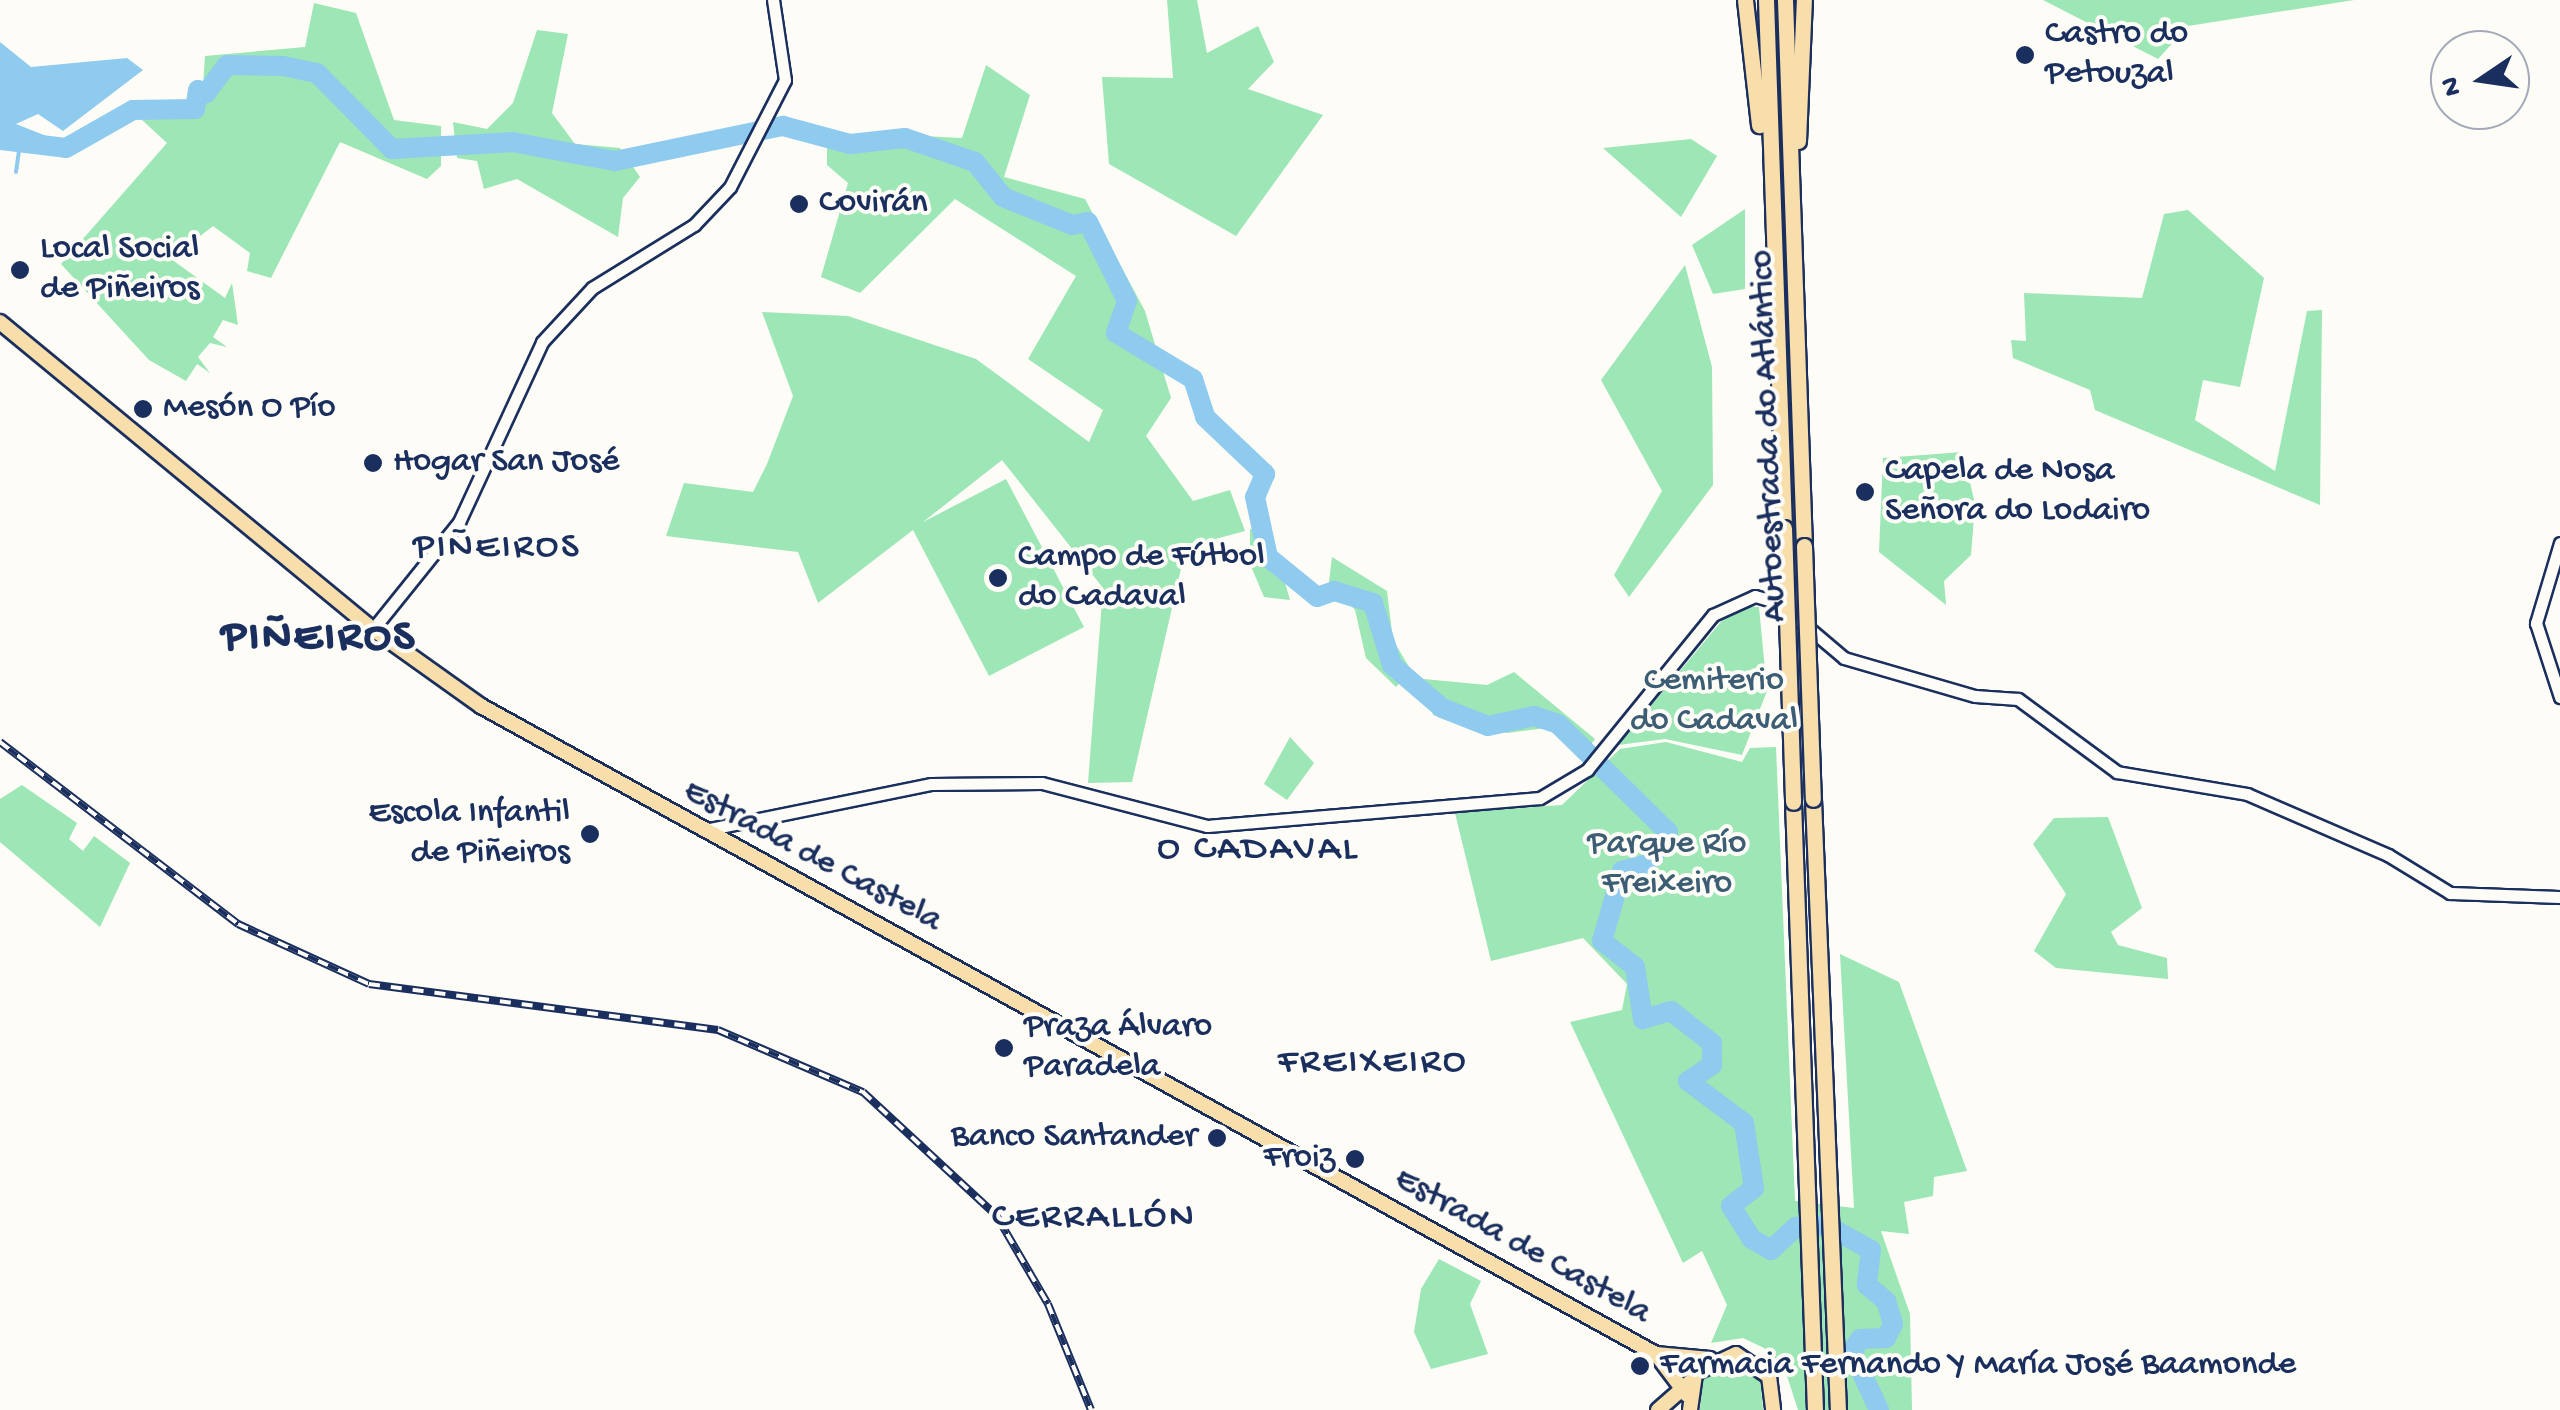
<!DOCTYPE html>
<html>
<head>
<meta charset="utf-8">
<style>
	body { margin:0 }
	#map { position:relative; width:2560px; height:1410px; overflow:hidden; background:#fdfcf7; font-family:"Gochi Hand",sans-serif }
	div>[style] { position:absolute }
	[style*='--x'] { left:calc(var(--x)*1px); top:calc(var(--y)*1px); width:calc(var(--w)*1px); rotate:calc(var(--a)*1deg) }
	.green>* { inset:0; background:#9de6b5 }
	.water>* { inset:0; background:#8fcaef }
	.stream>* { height:4px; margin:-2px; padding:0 2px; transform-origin:2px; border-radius:2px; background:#8fcaef }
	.river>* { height:20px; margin:-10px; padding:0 10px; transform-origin:10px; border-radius:10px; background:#8fcaef }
	.roads { filter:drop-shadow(2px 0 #1b2f5e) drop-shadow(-2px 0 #1b2f5e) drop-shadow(0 2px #1b2f5e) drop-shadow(0 -2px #1b2f5e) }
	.tertiary>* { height:11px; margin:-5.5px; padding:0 5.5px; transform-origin:5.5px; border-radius:5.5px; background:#fdfcf7 }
	.primary>* { height:14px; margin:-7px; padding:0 7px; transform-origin:7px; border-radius:7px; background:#f8deab }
	.motorway>* { height:15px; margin:-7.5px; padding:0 7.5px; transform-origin:7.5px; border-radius:7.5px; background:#f8deab }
	.rail>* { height:8px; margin-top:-4px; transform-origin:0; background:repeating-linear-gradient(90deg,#fdfcf7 0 11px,#1b2f5e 0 22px); box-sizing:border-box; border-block:2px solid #1b2f5e }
	.bridges { filter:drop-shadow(2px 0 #1b2f5e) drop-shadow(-2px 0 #1b2f5e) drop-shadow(0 2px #1b2f5e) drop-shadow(0 -2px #1b2f5e) }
	.motorway-bridge>* { height:15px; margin:-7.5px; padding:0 7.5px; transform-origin:7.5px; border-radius:7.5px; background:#f8deab }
	.dots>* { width:28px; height:28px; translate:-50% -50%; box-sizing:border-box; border:5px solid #fdfcf7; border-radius:50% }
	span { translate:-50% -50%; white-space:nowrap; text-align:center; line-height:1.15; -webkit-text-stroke:8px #fdfcf7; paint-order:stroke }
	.poi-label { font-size:35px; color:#1b2f5e }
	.left { translate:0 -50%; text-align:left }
	.right { translate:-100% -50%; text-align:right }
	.street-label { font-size:35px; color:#1b2f5e }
	.park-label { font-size:35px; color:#3c5d74 }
	.neighbourhood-label { font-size:38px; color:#1b2f5e; letter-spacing:2.5px }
	.district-label { font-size:45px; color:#1b2f5e; font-weight:700; letter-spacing:2.5px }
	.north { position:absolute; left:2430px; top:30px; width:100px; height:100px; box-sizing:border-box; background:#fdfcf7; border:2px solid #a3aaba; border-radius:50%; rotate:257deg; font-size:28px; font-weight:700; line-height:40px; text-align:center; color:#1b2f5e }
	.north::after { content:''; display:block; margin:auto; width:35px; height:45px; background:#1b2f5e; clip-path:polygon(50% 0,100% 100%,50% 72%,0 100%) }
</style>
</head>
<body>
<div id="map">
	<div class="green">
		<i style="clip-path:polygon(1167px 0,1197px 0,1207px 53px,1258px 26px,1274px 62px,1248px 89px,1323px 115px,1236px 236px,1109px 164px,1102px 77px,1173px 78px)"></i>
		<i style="clip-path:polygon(2043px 0,2354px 0,2188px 26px,2158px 59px)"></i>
		<i style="clip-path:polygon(314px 3px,356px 13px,394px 120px,441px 126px,441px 166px,427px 179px,340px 142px,271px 278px,247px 271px,250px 253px,213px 226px,171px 259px,225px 298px,232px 283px,238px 325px,223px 320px,213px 337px,227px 347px,210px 343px,198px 357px,210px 373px,197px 364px,186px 381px,149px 360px,61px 264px,167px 143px,141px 119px,186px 115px,202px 102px,205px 56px,305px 47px)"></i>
		<i style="clip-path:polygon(537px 30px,568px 34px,552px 113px,575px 144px,620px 148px,640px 177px,623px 198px,618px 237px,517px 179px,484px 189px,477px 161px,457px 158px,453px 122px,487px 129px,513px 103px)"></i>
		<i style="clip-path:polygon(986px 65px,1030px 95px,1004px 177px,1085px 199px,1145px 311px,1171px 398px,1146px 436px,1193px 501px,1230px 490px,1245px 531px,1186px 547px,1132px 782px,1088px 783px,1103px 588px,1002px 460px,923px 522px,1006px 479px,1084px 627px,989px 676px,913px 530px,818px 603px,798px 552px,666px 536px,684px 483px,753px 492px,767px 464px,793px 396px,762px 312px,848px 316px,976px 359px,1089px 442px,1103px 410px,1028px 359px,1076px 276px,955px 199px,860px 293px,821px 277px,848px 183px,827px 165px,827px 144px,864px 133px,962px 138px)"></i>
		<i style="clip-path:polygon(1691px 139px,1717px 156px,1681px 217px,1603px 148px)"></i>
		<i style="clip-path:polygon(1745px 209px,1745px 289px,1713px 294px,1692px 245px)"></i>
		<i style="clip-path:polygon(2188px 210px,2264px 278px,2240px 387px,2203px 380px,2195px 420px,2275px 471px,2307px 311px,2322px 310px,2320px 505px,2095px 410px,2090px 390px,2013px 358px,2011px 340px,2026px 341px,2024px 293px,2142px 298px,2164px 214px)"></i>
		<i style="clip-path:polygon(1685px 265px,1712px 367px,1713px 485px,1629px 597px,1614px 575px,1662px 491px,1601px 380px)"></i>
		<i style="clip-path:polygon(1963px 452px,1975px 504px,1971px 555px,1944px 581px,1946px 605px,1879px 552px,1883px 458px)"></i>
		<i style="clip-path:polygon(1269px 527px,1290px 600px,1264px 597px,1250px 564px,1250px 529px)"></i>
		<i style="clip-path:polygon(1332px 557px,1387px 591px,1393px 640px,1411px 670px,1396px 687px,1366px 658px,1355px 610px,1329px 582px)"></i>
		<i style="clip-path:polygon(1744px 607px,1759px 607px,1767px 691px,1742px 755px,1665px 739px,1618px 745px,1725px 617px)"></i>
		<i style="clip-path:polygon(1514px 672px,1595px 739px,1587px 750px,1554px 727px,1507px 733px,1433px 715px,1424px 679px,1487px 685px)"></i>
		<i style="clip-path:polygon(1290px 737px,1314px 763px,1287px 800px,1264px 784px)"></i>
		<i style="clip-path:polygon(1666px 742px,1742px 762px,1750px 748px,1776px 747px,1795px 1201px,1854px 1208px,1840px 954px,1899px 982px,1967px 1171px,1934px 1177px,1933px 1196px,1904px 1202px,1909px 1234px,1881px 1231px,1910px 1314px,1912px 1410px,1798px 1410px,1786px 1373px,1764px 1348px,1743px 1338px,1711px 1343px,1727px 1305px,1702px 1251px,1683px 1263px,1570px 1022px,1622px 1010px,1627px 984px,1583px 938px,1491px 961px,1455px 813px,1562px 805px,1620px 749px)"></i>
		<i style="clip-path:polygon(22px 785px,77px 823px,69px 839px,83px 851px,94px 836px,130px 863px,100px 927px,0 842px,0 799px)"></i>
		<i style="clip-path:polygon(2108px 817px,2142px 908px,2111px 932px,2118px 945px,2167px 958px,2168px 979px,2056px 968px,2034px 951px,2066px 894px,2033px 844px,2054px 818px)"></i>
		<i style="clip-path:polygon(1439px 1259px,1481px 1281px,1470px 1304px,1488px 1354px,1431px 1369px,1414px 1332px,1421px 1289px)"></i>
		<i style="clip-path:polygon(1735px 1361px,1760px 1376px,1763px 1410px,1700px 1410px,1703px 1375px)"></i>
	</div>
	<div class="water">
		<i style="clip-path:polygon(0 42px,31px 67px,127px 58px,143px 70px,63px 131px,38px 114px,16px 124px,59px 141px,57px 150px,0 145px)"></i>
	</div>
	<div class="stream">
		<i style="--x:16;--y:172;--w:27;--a:-82"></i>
	</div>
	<div class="river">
		<i style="--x:0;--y:140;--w:66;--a:6.9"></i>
		<i style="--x:66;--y:148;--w:77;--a:-29.6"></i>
		<i style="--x:133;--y:110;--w:62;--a:-0.9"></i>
		<i style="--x:195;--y:109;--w:19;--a:-81"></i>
		<i style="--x:198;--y:90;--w:9;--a:21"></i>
		<i style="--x:206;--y:93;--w:35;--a:-53"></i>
		<i style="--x:227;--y:65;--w:56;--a:1"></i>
		<i style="--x:283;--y:66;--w:35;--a:12"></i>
		<i style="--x:317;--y:73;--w:107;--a:45.4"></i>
		<i style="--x:392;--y:149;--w:120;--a:-3.3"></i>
		<i style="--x:512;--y:142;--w:105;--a:10.5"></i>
		<i style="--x:615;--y:161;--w:172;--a:-11.8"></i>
		<i style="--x:783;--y:126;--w:69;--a:15"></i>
		<i style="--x:850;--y:144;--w:55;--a:-6.2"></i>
		<i style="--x:905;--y:138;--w:74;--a:18.9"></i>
		<i style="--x:975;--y:162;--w:45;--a:51.3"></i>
		<i style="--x:1003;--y:197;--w:74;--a:22.1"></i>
		<i style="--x:1072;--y:225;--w:16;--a:-11"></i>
		<i style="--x:1088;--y:222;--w:88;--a:63.7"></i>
		<i style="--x:1127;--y:301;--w:34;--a:109"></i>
		<i style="--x:1116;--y:333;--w:90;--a:30.9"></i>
		<i style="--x:1193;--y:379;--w:40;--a:72"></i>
		<i style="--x:1205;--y:417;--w:83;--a:43.5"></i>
		<i style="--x:1265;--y:474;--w:25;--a:113"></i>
		<i style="--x:1255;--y:497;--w:61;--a:77.8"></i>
		<i style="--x:1268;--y:557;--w:63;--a:39.2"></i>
		<i style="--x:1317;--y:597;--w:18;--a:-19"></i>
		<i style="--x:1334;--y:591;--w:41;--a:17.1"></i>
		<i style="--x:1373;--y:603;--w:65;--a:73"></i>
		<i style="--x:1392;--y:665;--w:66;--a:40.7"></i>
		<i style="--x:1442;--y:708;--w:49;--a:21.4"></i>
		<i style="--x:1488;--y:726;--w:47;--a:-12.3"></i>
		<i style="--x:1534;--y:716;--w:25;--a:18"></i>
		<i style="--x:1558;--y:724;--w:154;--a:44.5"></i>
		<i style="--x:1668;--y:832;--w:38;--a:122"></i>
		<i style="--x:1648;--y:864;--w:27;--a:165"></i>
		<i style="--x:1622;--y:871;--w:73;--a:105.9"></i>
		<i style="--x:1602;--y:941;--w:42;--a:38.2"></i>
		<i style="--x:1635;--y:967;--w:53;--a:81.3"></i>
		<i style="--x:1643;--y:1019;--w:29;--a:-16"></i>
		<i style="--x:1671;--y:1011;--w:52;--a:38"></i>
		<i style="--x:1712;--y:1043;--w:22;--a:90"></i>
		<i style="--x:1712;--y:1065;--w:29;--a:146"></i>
		<i style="--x:1688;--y:1081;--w:70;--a:36.9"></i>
		<i style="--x:1744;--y:1123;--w:66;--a:81.3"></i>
		<i style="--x:1754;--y:1188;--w:29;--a:142"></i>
		<i style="--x:1731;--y:1206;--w:39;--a:58"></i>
		<i style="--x:1752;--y:1239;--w:22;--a:30"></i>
		<i style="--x:1771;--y:1250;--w:34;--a:-43"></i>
		<i style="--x:1796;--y:1227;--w:30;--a:-4"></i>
		<i style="--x:1826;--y:1225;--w:51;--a:29.1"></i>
		<i style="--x:1871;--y:1250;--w:35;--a:97"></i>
		<i style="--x:1867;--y:1285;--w:25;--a:40"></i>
		<i style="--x:1886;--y:1301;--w:24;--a:73"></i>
		<i style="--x:1893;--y:1324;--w:16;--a:117"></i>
		<i style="--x:1886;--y:1338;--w:26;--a:178"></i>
		<i style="--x:1860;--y:1339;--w:15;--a:122"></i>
		<i style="--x:1852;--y:1352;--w:64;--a:65"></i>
	</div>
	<div class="roads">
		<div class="tertiary">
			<i style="--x:2560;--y:543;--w:84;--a:106.7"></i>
			<i style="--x:2536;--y:623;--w:78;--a:72"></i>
			<i style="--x:373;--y:629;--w:137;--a:-51.2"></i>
			<i style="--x:459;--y:522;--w:198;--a:-65.2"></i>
			<i style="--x:542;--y:342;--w:74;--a:-47.2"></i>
			<i style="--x:592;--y:288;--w:120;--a:-31.7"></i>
			<i style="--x:694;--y:225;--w:52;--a:-46.5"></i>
			<i style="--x:730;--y:187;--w:120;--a:-62.8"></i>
			<i style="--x:785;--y:80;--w:81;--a:-98.5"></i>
			<i style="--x:705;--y:830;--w:231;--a:-11.5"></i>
			<i style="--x:931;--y:784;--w:111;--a:-0.5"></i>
			<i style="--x:1042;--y:783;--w:171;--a:14.6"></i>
			<i style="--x:1207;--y:826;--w:334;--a:-4.8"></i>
			<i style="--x:1540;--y:798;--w:55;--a:-30.8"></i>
			<i style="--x:1587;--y:770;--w:200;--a:-50.9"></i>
			<i style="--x:1713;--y:615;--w:46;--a:-24.3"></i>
			<i style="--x:1755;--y:596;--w:25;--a:16"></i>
			<i style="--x:1779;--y:603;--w:85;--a:40.2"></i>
			<i style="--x:1844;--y:658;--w:136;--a:16.2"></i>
			<i style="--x:1975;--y:696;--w:43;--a:4"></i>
			<i style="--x:2018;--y:699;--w:123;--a:36.4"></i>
			<i style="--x:2117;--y:772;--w:132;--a:9.6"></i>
			<i style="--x:2247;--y:794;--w:154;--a:23.4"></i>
			<i style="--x:2388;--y:855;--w:73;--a:31.5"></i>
			<i style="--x:2450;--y:893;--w:110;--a:2.1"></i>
		</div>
		<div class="primary">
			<i style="--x:0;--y:322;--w:483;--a:39.5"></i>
			<i style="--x:373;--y:629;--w:133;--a:35.5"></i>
			<i style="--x:481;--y:706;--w:1342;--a:28.88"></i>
			<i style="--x:1656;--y:1354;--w:51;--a:52.9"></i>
			<i style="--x:1656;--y:1354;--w:54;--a:5.3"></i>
			<i style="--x:1658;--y:1410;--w:43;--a:-41.2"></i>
			<i style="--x:1690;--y:1410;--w:37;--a:-82"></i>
			<i style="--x:1695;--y:1373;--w:45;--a:-24.9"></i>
			<i style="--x:1736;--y:1354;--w:40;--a:34"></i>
			<i style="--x:1769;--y:1376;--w:34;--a:83"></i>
		</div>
		<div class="motorway">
			<i style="--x:1745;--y:0;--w:126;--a:83.6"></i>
			<i style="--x:1766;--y:0;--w:528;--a:88.05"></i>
			<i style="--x:1785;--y:0;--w:546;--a:88.01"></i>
			<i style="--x:1798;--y:141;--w:141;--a:-87.6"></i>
			<i style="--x:1813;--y:799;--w:612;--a:87.66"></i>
			<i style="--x:1793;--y:802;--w:608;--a:87.93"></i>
		</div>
	</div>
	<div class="rail">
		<i style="--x:0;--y:742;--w:300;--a:37.4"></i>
		<i style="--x:238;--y:924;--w:144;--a:24.6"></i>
		<i style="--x:369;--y:984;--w:352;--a:7.5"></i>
		<i style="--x:718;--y:1030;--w:158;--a:23.2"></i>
		<i style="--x:863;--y:1092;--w:181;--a:42.8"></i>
		<i style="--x:996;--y:1215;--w:103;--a:59.7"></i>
		<i style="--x:1048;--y:1304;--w:114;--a:67.9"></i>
	</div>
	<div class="bridges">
		<div class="motorway-bridge">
			<i style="--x:1784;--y:528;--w:274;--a:88.1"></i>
			<i style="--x:1804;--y:546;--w:253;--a:88"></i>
		</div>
	</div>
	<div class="dots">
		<i style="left:2025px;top:55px;background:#1b2f5e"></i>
		<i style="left:799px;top:204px;background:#1b2f5e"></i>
		<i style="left:20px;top:270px;background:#1b2f5e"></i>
		<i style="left:143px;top:409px;background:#1b2f5e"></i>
		<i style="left:373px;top:463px;background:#1b2f5e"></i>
		<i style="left:1865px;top:492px;background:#1b2f5e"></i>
		<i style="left:998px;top:578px;background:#1b2f5e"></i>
		<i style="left:590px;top:834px;background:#1b2f5e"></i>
		<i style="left:1004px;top:1048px;background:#1b2f5e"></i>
		<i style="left:1217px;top:1138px;background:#1b2f5e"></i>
		<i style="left:1355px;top:1159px;background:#1b2f5e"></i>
		<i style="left:1640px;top:1366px;background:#1b2f5e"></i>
	</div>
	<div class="poi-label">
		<span class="left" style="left:2045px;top:55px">Castro do<br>Petouzal</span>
		<span class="left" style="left:819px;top:204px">Covirán</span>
		<span class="left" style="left:40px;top:270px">Local Social<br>de Piñeiros</span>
		<span class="left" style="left:163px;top:409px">Mesón O Pío</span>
		<span class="left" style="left:393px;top:463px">Hogar San José</span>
		<span class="left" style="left:1885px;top:492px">Capela de Nosa<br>Señora do Lodairo</span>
		<span class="left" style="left:1018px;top:578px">Campo de Fútbol<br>do Cadaval</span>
		<span class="right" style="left:570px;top:834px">Escola Infantil<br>de Piñeiros</span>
		<span class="left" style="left:1024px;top:1048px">Praza Álvaro<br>Paradela</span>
		<span class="right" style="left:1197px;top:1138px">Banco Santander</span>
		<span class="right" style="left:1335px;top:1159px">Froiz</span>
		<span class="left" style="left:1660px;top:1366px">Farmacia Fernando Y María José Baamonde</span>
	</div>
	<div class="street-label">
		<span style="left:1770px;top:436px;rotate:-92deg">Autoestrada do Atlántico</span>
		<span style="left:812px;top:857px;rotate:28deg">Estrada de Castela</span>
		<span style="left:1522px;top:1247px;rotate:29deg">Estrada de Castela</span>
	</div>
	<div class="park-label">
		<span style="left:1714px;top:702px">Cemiterio<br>do Cadaval</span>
		<span style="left:1667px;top:865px">Parque Río<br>Freixeiro</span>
	</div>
	<div class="neighbourhood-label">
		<span style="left:497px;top:549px">PIÑEIROS</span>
		<span style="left:1258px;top:851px">O CADAVAL</span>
		<span style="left:1373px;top:1064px">FREIXEIRO</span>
		<span style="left:1094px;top:1219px">CERRALLÓN</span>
	</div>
	<div class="district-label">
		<span style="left:319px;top:639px">PIÑEIROS</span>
	</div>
	<div class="north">N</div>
</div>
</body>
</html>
